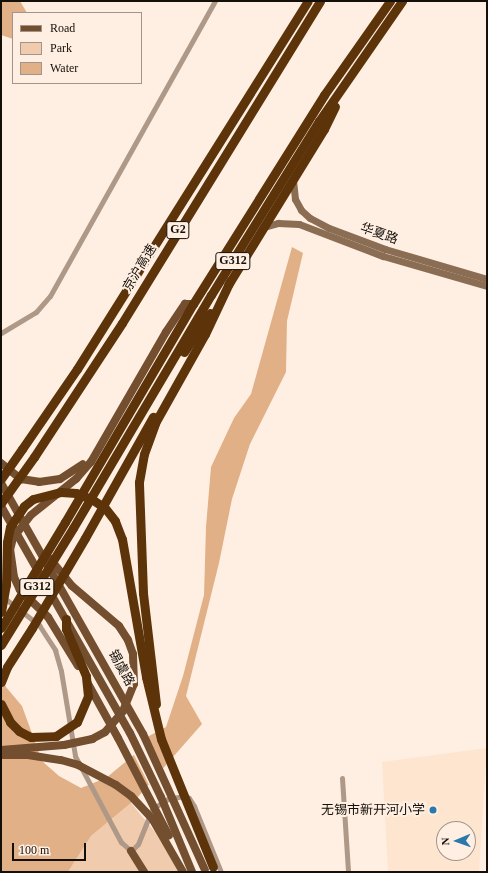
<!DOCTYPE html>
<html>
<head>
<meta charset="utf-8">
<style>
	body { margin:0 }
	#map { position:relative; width:488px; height:873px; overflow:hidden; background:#feefe2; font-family:"Times New Roman","Noto Sans SC",serif }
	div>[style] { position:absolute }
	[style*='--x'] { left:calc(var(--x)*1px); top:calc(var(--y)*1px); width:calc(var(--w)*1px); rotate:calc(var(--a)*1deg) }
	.built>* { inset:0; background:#fee5d0 }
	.green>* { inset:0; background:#f0cbad }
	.water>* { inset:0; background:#e1b087 }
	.pier>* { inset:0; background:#feefe2 }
	.street>* { height:5px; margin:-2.5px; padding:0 2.5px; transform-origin:2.5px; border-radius:2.5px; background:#ae9887 }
	.secondary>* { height:7px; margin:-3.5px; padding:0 3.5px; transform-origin:3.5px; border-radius:3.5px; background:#8b6d54 }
	.primary>* { height:8px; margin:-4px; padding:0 4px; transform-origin:4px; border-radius:4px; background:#734e2f }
	.highway>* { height:9px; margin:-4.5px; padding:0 4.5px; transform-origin:4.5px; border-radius:4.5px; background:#5d340a }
	.primary-bridge>* { height:8px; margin:-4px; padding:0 4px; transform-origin:4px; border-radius:4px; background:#734e2f }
	.highway-bridge>* { height:9px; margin:-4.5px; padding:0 4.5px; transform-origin:4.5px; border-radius:4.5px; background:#5d340a }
	.dots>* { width:11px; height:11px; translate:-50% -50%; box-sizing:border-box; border:2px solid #feefe2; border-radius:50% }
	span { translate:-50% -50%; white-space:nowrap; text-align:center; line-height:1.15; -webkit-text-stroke:4px #feefe2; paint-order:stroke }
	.shield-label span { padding:1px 3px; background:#feefe2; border:1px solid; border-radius:3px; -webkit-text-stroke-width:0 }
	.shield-label { font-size:12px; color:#150f09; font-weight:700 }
	.street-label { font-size:13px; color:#150f09 }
	.poi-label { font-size:13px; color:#150f09 }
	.right { translate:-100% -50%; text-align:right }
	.frame { position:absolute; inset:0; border:2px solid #150f09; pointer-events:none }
	.legend { position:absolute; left:12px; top:12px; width:130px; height:72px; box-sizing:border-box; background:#feefe2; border:1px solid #a1958b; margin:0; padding:5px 7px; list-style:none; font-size:12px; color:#150f09 }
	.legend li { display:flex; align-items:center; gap:8px; height:20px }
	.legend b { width:20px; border:1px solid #a1958b }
	.north { position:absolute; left:436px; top:821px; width:40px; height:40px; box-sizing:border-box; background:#feefe2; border:1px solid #a1958b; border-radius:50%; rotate:268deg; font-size:11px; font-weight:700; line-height:16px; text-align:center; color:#150f09 }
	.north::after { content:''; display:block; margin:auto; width:14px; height:18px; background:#2a79ab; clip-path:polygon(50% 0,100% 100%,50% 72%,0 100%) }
	.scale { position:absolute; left:12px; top:843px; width:74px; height:18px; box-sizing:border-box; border:2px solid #150f09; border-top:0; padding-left:5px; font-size:12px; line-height:14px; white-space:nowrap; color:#150f09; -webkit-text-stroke:3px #feefe2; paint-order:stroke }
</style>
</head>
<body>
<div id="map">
	<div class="built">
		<i style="clip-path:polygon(evenodd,487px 748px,479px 872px,388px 872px,382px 762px,487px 748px,444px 829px,468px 829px,468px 853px,444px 853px,444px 829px)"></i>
	</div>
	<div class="green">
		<i style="clip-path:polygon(131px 803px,155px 832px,179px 872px,68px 872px,91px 836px)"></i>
	</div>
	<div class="water">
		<i style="clip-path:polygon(1px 1px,20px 1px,27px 13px,13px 13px,13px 39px,1px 35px)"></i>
		<i style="clip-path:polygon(292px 247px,303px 253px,287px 321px,286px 372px,250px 444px,232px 499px,219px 563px,186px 696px,202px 724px,137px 798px,91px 836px,68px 872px,1px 872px,1px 676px,6px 687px,22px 706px,42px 761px,59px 776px,81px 788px,106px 778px,141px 749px,149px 736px,166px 727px,183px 676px,204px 595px,206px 527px,211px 467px,234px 418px,251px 394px)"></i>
	</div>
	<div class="pier">
		<i style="clip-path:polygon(147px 735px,164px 770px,150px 787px,133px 753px)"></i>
	</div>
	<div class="street">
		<i style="--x:1;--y:333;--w:41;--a:-31"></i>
		<i style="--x:36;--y:312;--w:21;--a:-49"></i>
		<i style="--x:50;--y:296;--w:338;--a:-60.8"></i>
		<i style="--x:3;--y:597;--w:46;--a:37.9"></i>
		<i style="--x:39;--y:625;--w:30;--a:57"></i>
		<i style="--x:55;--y:650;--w:22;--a:74"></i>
		<i style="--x:61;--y:671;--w:86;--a:80.6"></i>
		<i style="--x:75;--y:756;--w:98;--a:61.9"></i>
		<i style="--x:121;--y:842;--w:13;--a:42"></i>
		<i style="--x:131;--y:851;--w:10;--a:-45"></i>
		<i style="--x:138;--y:844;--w:38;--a:-68"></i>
		<i style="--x:152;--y:809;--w:19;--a:-32"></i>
		<i style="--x:168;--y:799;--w:16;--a:-11"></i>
		<i style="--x:184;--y:796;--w:5;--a:22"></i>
		<i style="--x:189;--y:798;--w:9;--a:58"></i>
		<i style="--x:194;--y:806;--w:71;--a:67.8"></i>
		<i style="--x:342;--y:778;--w:94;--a:86.3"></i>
	</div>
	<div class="secondary">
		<i style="--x:293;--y:180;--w:19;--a:84"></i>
		<i style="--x:295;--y:199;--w:13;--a:61"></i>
		<i style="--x:301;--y:210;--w:12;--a:42"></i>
		<i style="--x:310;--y:218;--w:21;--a:28"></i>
		<i style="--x:329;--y:228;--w:60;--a:20.6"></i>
		<i style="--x:385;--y:249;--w:106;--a:16.4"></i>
		<i style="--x:264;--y:227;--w:15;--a:-16"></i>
		<i style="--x:278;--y:223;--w:21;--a:3"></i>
		<i style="--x:299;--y:224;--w:90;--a:20.9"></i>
		<i style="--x:383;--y:256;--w:108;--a:16.1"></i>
	</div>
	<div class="primary">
		<i style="--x:1;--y:463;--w:26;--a:39"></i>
		<i style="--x:21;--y:479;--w:18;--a:9"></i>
		<i style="--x:39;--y:482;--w:21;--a:-8"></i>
		<i style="--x:60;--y:479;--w:27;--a:-33"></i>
		<i style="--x:78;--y:666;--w:57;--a:-121.5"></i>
		<i style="--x:48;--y:617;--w:39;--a:-136"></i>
		<i style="--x:20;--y:590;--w:14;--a:-115"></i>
		<i style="--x:14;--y:577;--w:27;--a:-98"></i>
		<i style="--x:10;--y:550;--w:12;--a:-76"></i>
		<i style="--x:13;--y:538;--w:29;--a:-52"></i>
		<i style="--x:31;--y:515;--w:58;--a:-38.7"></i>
		<i style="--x:76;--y:479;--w:23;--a:-49"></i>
		<i style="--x:91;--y:462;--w:150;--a:-60"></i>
		<i style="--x:166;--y:332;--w:34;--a:-56"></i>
		<i style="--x:185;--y:304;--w:8;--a:0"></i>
		<i style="--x:87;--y:682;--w:64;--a:61"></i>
		<i style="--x:131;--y:851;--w:25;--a:58"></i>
	</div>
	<div class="highway">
		<i style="--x:228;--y:285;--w:183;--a:-58.4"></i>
		<i style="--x:324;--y:129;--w:25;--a:-64"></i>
		<i style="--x:184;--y:352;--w:47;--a:-56.3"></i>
		<i style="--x:22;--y:449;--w:97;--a:-55.5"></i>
		<i style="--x:77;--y:369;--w:434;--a:-57.9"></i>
		<i style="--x:34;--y:457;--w:160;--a:-56.7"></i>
		<i style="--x:122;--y:323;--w:378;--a:-58.4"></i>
		<i style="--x:65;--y:522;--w:253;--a:-59.6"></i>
		<i style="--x:193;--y:304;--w:247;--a:-57.9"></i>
		<i style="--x:324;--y:95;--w:115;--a:-54.9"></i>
		<i style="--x:73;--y:528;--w:271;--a:-59.4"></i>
		<i style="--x:211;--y:295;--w:205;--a:-58.2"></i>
		<i style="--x:319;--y:121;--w:146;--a:-55.3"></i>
		<i style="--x:85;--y:538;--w:139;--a:-60.7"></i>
		<i style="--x:156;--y:704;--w:112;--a:-96.7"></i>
		<i style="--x:143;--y:593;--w:111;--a:-92.1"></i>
		<i style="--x:139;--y:482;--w:28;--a:-80"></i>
		<i style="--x:144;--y:454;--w:33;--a:-70"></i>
		<i style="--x:155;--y:423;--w:102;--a:-60.7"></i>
		<i style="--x:205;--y:334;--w:59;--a:-64.7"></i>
	</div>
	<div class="primary-bridge">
		<i style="--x:1;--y:483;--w:288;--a:60.5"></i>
		<i style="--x:143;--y:734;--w:149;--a:65.5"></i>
		<i style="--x:1;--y:506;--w:261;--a:60.4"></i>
		<i style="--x:130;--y:733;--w:71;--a:64.2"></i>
		<i style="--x:161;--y:797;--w:81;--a:67.5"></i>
		<i style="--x:118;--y:738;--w:110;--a:62.5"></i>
		<i style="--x:1;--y:750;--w:63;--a:-4.5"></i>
		<i style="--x:64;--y:745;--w:29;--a:-12"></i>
		<i style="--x:92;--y:739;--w:15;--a:-28"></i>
		<i style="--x:105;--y:732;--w:28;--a:-49"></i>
		<i style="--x:123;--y:711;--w:29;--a:-68"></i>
		<i style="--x:134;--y:684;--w:30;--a:-92"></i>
		<i style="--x:133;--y:654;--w:15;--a:-110"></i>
		<i style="--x:128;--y:640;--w:17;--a:-123"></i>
		<i style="--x:119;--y:626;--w:62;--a:-139.6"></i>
		<i style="--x:72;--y:586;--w:35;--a:-129"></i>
		<i style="--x:1;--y:755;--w:27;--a:0"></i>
		<i style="--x:28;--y:755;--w:33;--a:9"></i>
		<i style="--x:61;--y:760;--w:18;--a:16"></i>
		<i style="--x:78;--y:765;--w:43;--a:27.8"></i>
		<i style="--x:116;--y:785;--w:19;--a:36"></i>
		<i style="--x:131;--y:796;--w:33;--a:47"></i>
		<i style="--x:153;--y:820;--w:60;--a:60"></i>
	</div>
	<div class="highway-bridge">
		<i style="--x:1;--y:479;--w:37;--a:-55"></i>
		<i style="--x:1;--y:503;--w:57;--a:-54.3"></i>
		<i style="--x:1;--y:612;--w:27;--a:-80"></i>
		<i style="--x:6;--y:585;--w:43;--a:-88.7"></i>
		<i style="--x:7;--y:542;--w:15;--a:-79"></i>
		<i style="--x:10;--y:527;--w:25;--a:-56"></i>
		<i style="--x:24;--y:506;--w:11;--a:-38"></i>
		<i style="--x:33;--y:499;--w:29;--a:-14"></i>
		<i style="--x:61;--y:492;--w:15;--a:4"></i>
		<i style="--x:76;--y:493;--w:18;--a:22"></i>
		<i style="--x:93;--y:500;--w:14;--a:34"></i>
		<i style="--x:105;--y:508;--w:16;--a:52"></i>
		<i style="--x:115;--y:521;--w:19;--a:69"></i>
		<i style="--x:122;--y:539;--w:140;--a:80.1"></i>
		<i style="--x:146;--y:677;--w:64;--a:76.4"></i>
		<i style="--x:161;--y:739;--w:138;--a:67.9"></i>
		<i style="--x:1;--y:628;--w:124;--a:-58.9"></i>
		<i style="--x:1;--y:645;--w:137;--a:-58.4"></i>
		<i style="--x:1;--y:682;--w:16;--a:-68"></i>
		<i style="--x:7;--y:667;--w:46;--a:-57.3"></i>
		<i style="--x:32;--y:628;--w:104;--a:-59.5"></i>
		<i style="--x:1;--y:704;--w:20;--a:63"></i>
		<i style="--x:10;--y:722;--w:13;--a:45"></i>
		<i style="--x:19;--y:731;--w:13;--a:27"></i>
		<i style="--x:31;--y:737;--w:25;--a:-2"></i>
		<i style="--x:56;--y:736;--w:25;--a:-34"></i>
		<i style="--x:77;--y:722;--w:28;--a:-67"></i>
		<i style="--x:88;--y:696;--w:20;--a:-96"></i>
		<i style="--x:86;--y:676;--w:51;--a:-113.1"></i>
		<i style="--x:66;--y:629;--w:10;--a:-90"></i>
	</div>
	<div class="dots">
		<i style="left:433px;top:810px;background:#2a79ab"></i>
	</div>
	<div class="shield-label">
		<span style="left:178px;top:230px">G2</span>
		<span style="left:233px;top:261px">G312</span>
		<span style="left:37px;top:587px">G312</span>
	</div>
	<div class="street-label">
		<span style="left:379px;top:234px;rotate:19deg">华夏路</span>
		<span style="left:140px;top:268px;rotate:-59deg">京沪高速</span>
		<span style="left:121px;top:668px;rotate:61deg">锡虞路</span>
	</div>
	<div class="poi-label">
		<span class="right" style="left:425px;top:810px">无锡市新开河小学</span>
	</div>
	<div class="frame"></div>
	<ul class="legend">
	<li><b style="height:5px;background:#734e2f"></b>Road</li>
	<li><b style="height:11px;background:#f0cbad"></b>Park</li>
	<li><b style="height:11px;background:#e1b087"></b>Water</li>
	</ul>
	<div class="north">N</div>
	<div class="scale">100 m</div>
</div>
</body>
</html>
